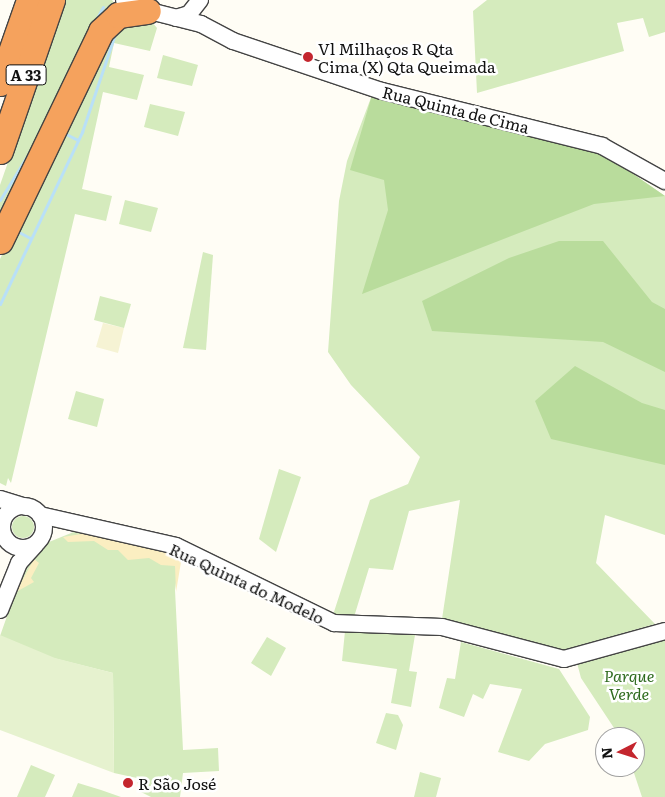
<!DOCTYPE html>
<html>
<head>
<meta charset="utf-8">
<style>
	body { margin:0 }
	#map { position:relative; width:665px; height:797px; overflow:hidden; background:#fffdf5; font-family:Literata,serif }
	div>[style] { position:absolute }
	[style*='--x'] { left:calc(var(--x)*1px); top:calc(var(--y)*1px); width:calc(var(--w)*1px); rotate:calc(var(--a)*1deg) }
	.farmland>* { inset:0; background:#f6f3d4 }
	.green>* { inset:0; background:#d5ebbd }
	.round { border-radius:50% }
	.forest>* { inset:0; background:#b9dc9c }
	.sand>* { inset:0; background:#fbeec1 }
	.pitch>* { inset:0; background:#e6f2cf }
	.stream>* { height:3px; margin:-1.5px; padding:0 1.5px; transform-origin:1.5px; border-radius:1.5px; background:#b9e0f7 }
	.roads { filter:drop-shadow(1px 0 #444) drop-shadow(-1px 0 #444) drop-shadow(0 1px #444) drop-shadow(0 -1px #444) }
	.minor>* { height:16px; margin:-8px; padding:0 8px; transform-origin:8px; border-radius:8px; background:#fff }
	.minor>.ring { margin:-8px; padding:0; box-sizing:content-box; background:none; border:16px solid #fff; border-radius:50% }
	.highway>* { height:25px; margin:-12.5px; padding:0 12.5px; transform-origin:12.5px; border-radius:12.5px; background:#f5a25d }
	.dots>* { width:14px; height:14px; translate:-50% -50%; box-sizing:border-box; border:2px solid #fff; border-radius:50% }
	span { translate:-50% -50%; white-space:nowrap; text-align:center; line-height:1.15; -webkit-text-stroke:5px #fff; paint-order:stroke }
	.shield-label span { padding:1px 4px; background:#fff; border:1px solid; border-radius:4px; -webkit-text-stroke-width:0 }
	.shield-label { font-size:15px; color:#111; font-weight:700 }
	.poi-label { font-size:16px; color:#111 }
	.left { translate:0 -50%; text-align:left }
	.street-label { font-size:16px; color:#111 }
	.park-label { font-size:16px; color:#2f6b1f; font-style:italic }
	.north { position:absolute; left:595px; top:727px; width:50px; height:50px; box-sizing:border-box; background:#fff; border:1px solid #a0a0a0; border-radius:50%; rotate:265deg; font-size:14px; font-weight:700; line-height:20px; text-align:center; color:#111 }
	.north::after { content:''; display:block; margin:auto; width:18px; height:22px; background:#c4262e; clip-path:polygon(50% 0,100% 100%,50% 72%,0 100%) }
</style>
</head>
<body>
<div id="map">
	<div class="farmland">
		<i style="clip-path:polygon(103px 323px,124px 328px,118px 353px,96px 347px)"></i>
	</div>
	<div class="green">
		<i style="clip-path:polygon(65px 0,112px 0,116px 6px,0 229px,0 185px)"></i>
		<i style="clip-path:polygon(487px 0,665px 0,665px 32px,649px 37px,643px 18px,617px 23px,624px 51px,477px 93px,473px 11px)"></i>
		<i style="clip-path:polygon(152px 22px,157px 28px,150px 51px,114px 43px,109px 67px,144px 75px,137px 100px,103px 92px,82px 189px,112px 196px,106px 221px,75px 214px,11px 483px,8px 478px,6px 486px,0 483px,0 259px,112px 27px)"></i>
		<i style="clip-path:polygon(163px 55px,198px 65px,192px 86px,157px 78px)"></i>
		<i style="clip-path:polygon(372px 95px,597px 149px,665px 196px,665px 535px,605px 515px,596px 563px,655px 624px,563px 650px,442px 619px,460px 500px,409px 511px,393px 570px,369px 568px,354px 617px,333px 615px,370px 500px,408px 484px,420px 457px,351px 385px,328px 352px,339px 201px,347px 161px)"></i>
		<i style="clip-path:polygon(150px 104px,185px 112px,178px 136px,144px 127px)"></i>
		<i style="clip-path:polygon(125px 200px,158px 208px,151px 232px,119px 224px)"></i>
		<i style="clip-path:polygon(203px 252px,213px 255px,206px 350px,183px 348px)"></i>
		<i style="clip-path:polygon(100px 296px,131px 304px,124px 328px,94px 320px)"></i>
		<i style="clip-path:polygon(76px 391px,104px 399px,97px 427px,68px 419px)"></i>
		<i style="clip-path:polygon(279px 469px,301px 477px,276px 552px,259px 539px)"></i>
		<i class="round" style="left:12px;top:516px;width:22px;height:22px"></i>
		<i style="clip-path:polygon(81px 529px,180px 554px,175px 590px,183px 750px,218px 748px,219px 771px,183px 773px,180px 797px,151px 797px,139px 791px,137px 778px,114px 773px,113px 673px,53px 658px,0 636px,23px 571px,49px 542px)"></i>
		<i style="clip-path:polygon(345px 631px,415px 635px,409px 671px,417px 672px,411px 707px,391px 703px,397px 669px,342px 661px)"></i>
		<i style="clip-path:polygon(267px 637px,286px 648px,271px 676px,251px 663px)"></i>
		<i style="clip-path:polygon(665px 639px,665px 797px,642px 797px,632px 767px,635px 737px,620px 737px,581px 678px,577px 663px)"></i>
		<i style="clip-path:polygon(461px 642px,559px 669px,590px 717px,588px 730px,545px 744px,529px 761px,498px 752px,522px 689px,490px 684px,483px 699px,473px 694px,464px 717px,439px 708px,447px 678px,455px 679px)"></i>
		<i style="clip-path:polygon(386px 713px,398px 715px,403px 725px,396px 750px,376px 743px)"></i>
		<i style="clip-path:polygon(31px 765px,55px 775px,45px 797px,17px 797px)"></i>
		<i style="clip-path:polygon(420px 772px,441px 778px,436px 797px,414px 797px)"></i>
		<i style="clip-path:polygon(78px 783px,101px 790px,121px 797px,72px 797px)"></i>
	</div>
	<div class="forest">
		<i style="clip-path:polygon(372px 95px,597px 149px,665px 196px,594px 204px,362px 294px,388px 210px,384px 180px,350px 170px)"></i>
		<i style="clip-path:polygon(559px 241px,603px 241px,652px 302px,665px 309px,665px 372px,603px 342px,432px 331px,422px 301px,509px 258px)"></i>
		<i style="clip-path:polygon(575px 366px,642px 403px,665px 410px,665px 465px,551px 439px,535px 401px)"></i>
	</div>
	<div class="sand">
		<i style="clip-path:polygon(87px 533px,182px 556px,176px 592px,175px 566px,161px 565px,149px 558px,128px 560px,118px 550px,108px 550px,94px 541px,68px 542px,63px 537px)"></i>
		<i style="clip-path:polygon(34px 559px,39px 563px,31px 578px,34px 582px,16px 592px)"></i>
	</div>
	<div class="pitch">
		<i style="clip-path:polygon(0 635px,55px 658px,113px 673px,114px 773px,0 730px)"></i>
	</div>
	<div class="stream">
		<i style="--x:72;--y:63;--w:64;--a:-61"></i>
		<i style="--x:62;--y:132;--w:18;--a:27"></i>
		<i style="--x:0;--y:200;--w:52;--a:-58.5"></i>
		<i style="--x:15;--y:230;--w:17;--a:28"></i>
		<i style="--x:0;--y:304;--w:191;--a:-64.5"></i>
		<i style="--x:82;--y:132;--w:103;--a:-71.4"></i>
	</div>
	<div class="roads">
		<div class="minor">
			<i style="--x:124;--y:0;--w:16;--a:30"></i>
			<i style="--x:138;--y:8;--w:65;--a:14.3"></i>
			<i style="--x:201;--y:24;--w:36;--a:28"></i>
			<i style="--x:233;--y:41;--w:157;--a:18.6"></i>
			<i style="--x:382;--y:91;--w:227;--a:14"></i>
			<i style="--x:602;--y:146;--w:72;--a:29.1"></i>
			<i style="--x:176;--y:18;--w:14;--a:-17"></i>
			<i style="--x:189;--y:14;--w:18;--a:-52"></i>
			<i style="--x:0;--y:499;--w:27;--a:17"></i>
			<i class="ring" style="left:2px;top:506px;width:26px;height:26px"></i>
			<i style="--x:40;--y:515;--w:139;--a:12.8"></i>
			<i style="--x:176;--y:546;--w:176;--a:26"></i>
			<i style="--x:334;--y:623;--w:108;--a:2.1"></i>
			<i style="--x:442;--y:627;--w:126;--a:14.7"></i>
			<i style="--x:564;--y:659;--w:105;--a:-15.5"></i>
			<i style="--x:0;--y:610;--w:51;--a:-68"></i>
			<i style="--x:19;--y:563;--w:25;--a:-48"></i>
		</div>
		<div class="highway">
			<i style="--x:0;--y:83;--w:88;--a:-70.7"></i>
			<i style="--x:0;--y:151;--w:160;--a:-71"></i>
			<i style="--x:0;--y:241;--w:233;--a:-64.3"></i>
			<i style="--x:101;--y:31;--w:23;--a:-43"></i>
			<i style="--x:118;--y:15;--w:30;--a:-8"></i>
		</div>
	</div>
	<div class="dots">
		<i style="left:308px;top:57px;background:#c4262e"></i>
		<i style="left:128px;top:783px;background:#c4262e"></i>
	</div>
	<div class="shield-label">
		<span style="left:26px;top:75px">A 33</span>
	</div>
	<div class="poi-label">
		<span class="left" style="left:318px;top:57px">Vl Milhaços R Qta<br>Cima (X) Qta Queimada</span>
		<span class="left" style="left:138px;top:783px">R São José</span>
	</div>
	<div class="street-label">
		<span style="left:456px;top:109px;rotate:14deg">Rua Quinta de Cima</span>
		<span style="left:247px;top:583px;rotate:25deg">Rua Quinta do Modelo</span>
	</div>
	<div class="park-label">
		<span style="left:629px;top:684px">Parque<br>Verde</span>
	</div>
	<div class="north">N</div>
</div>
</body>
</html>
